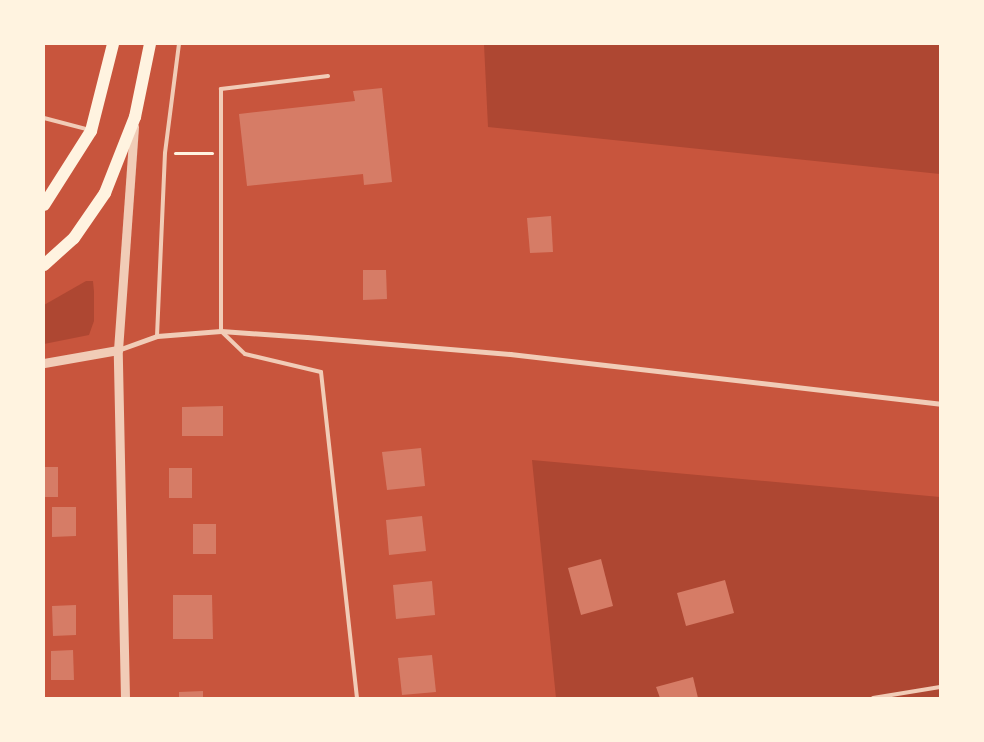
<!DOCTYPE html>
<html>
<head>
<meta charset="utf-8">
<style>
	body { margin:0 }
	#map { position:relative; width:984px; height:742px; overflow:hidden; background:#c8553d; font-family:"Alegreya Sans",sans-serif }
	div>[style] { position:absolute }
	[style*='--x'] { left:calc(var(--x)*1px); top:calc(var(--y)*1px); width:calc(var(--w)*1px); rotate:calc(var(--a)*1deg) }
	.green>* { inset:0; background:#ae4732 }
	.building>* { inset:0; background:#d67c66 }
	.path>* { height:3px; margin:-1.5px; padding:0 1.5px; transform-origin:1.5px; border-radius:1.5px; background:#fff3e0 }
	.service>* { height:4px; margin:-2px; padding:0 2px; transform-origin:2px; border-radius:2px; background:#f1ccb7 }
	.minor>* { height:5px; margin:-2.5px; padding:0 2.5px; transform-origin:2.5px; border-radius:2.5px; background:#f1ccb7 }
	.tertiary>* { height:9px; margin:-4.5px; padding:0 4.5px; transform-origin:4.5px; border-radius:4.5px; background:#f1ccb7 }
	.primary>* { height:12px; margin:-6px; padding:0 6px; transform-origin:6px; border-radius:6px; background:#fff3e0 }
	span { translate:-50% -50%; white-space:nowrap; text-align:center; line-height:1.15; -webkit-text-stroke:5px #fff3e0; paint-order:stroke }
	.frame { position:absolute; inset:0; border:45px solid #fff3e0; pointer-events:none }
</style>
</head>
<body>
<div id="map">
	<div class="green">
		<i style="clip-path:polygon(484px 44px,940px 44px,940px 174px,488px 127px)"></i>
		<i style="clip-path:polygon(86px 281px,93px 281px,94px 292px,94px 321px,89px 335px,44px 344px,44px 305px)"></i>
		<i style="clip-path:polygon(532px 460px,940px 497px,940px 698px,556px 698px)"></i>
	</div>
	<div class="building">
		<i style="clip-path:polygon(382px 88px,392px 182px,364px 185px,363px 174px,247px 186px,239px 114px,355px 101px,353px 91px)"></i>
		<i style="clip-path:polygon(551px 216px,553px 252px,530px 253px,527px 218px)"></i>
		<i style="clip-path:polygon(363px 270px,386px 270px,387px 299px,363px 300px)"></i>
		<i style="clip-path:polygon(223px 406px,223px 436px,182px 436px,182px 407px)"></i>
		<i style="clip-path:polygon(421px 448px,425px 486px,387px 490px,382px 452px)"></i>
		<i style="clip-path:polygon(44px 467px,58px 467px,58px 497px,44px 497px)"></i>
		<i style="clip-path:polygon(169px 468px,192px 468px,192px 498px,169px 498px)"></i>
		<i style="clip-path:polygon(52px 507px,76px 507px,76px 536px,52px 537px)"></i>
		<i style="clip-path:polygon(422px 516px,426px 551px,389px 555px,386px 520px)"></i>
		<i style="clip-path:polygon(193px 524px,216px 524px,216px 554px,193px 554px)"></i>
		<i style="clip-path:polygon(601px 559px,613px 606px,581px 615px,568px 568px)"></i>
		<i style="clip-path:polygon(725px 580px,734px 613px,686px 626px,677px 593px)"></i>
		<i style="clip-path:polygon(432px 581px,435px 615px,396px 619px,393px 585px)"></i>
		<i style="clip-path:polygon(173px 595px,212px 595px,213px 639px,173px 639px)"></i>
		<i style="clip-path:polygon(76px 605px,76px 635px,53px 636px,52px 606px)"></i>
		<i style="clip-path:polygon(73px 650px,74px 680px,51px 680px,51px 651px)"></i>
		<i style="clip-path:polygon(432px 655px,436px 692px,402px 695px,398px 658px)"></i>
		<i style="clip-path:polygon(693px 677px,698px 698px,660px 698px,656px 687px)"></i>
		<i style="clip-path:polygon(203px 691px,203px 698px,179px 698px,179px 692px)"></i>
	</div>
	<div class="path">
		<i style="--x:175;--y:153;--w:37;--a:0"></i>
	</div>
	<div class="service">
		<i style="--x:328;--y:76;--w:108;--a:173.1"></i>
		<i style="--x:221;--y:89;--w:242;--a:90"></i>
		<i style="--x:221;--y:331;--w:33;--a:44"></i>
		<i style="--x:245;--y:354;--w:78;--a:13.3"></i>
		<i style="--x:321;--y:372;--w:328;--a:83.7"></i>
		<i style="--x:44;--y:118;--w:48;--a:14.6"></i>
		<i style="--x:157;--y:336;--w:183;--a:-87.5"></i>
		<i style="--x:165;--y:153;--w:110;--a:-82.7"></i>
		<i style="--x:873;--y:698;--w:68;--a:-9.3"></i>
	</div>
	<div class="minor">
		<i style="--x:118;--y:350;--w:41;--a:-19.7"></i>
		<i style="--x:157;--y:336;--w:64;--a:-4.5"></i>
		<i style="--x:221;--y:331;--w:86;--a:4"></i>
		<i style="--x:307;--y:337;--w:204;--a:4.8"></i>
		<i style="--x:510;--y:354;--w:433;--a:6.6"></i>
	</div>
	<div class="tertiary">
		<i style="--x:44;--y:363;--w:75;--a:-10"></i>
		<i style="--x:125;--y:698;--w:348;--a:-91.2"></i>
		<i style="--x:118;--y:350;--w:224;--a:-85.9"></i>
	</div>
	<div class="primary">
		<i style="--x:44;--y:205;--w:88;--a:-57.6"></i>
		<i style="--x:91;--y:131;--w:90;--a:-75.8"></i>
		<i style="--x:44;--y:265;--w:40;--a:-42"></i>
		<i style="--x:74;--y:238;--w:55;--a:-55.4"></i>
		<i style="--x:105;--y:193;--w:82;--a:-68.5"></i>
		<i style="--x:135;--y:117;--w:75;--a:-78.4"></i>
	</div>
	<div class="frame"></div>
</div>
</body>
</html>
